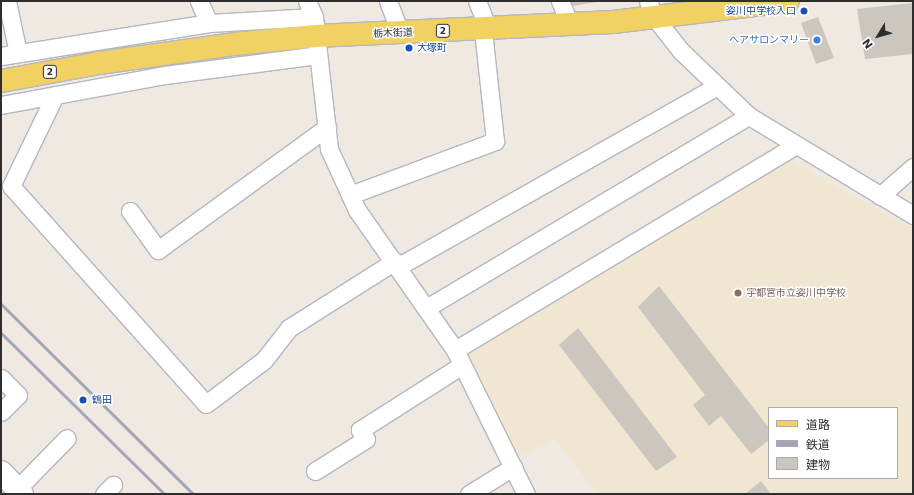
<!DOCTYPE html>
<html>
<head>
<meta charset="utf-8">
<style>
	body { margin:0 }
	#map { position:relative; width:914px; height:495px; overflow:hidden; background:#efe9e1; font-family:"DejaVu Sans","Noto Sans JP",sans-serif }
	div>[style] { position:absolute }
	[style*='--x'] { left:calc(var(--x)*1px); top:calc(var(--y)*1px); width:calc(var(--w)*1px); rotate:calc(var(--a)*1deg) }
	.education>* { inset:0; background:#f0e6d1 }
	.building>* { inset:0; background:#cbc7bf }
	.roads { filter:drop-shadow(1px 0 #b4b7c1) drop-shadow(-1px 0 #b4b7c1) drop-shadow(0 1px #b4b7c1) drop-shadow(0 -1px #b4b7c1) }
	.minor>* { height:17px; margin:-8.5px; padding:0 8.5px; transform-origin:8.5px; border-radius:8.5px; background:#fff }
	.secondary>* { height:22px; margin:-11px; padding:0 11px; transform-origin:11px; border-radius:11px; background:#fff }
	.primary>* { height:22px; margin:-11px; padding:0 11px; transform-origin:11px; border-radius:11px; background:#f2d163 }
	.rail>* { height:3px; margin:-1.5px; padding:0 1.5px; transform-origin:1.5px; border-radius:1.5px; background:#a3a6b8 }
	.dots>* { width:11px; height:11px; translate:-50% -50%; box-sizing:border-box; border:2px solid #fff; border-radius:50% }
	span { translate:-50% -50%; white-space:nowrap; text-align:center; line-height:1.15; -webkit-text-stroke:3px #fff; paint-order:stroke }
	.shield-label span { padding:1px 3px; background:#fff; border:1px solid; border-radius:3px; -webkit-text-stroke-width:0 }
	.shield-label { font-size:9px; color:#2e2e2e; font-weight:700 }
	.transit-label { font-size:10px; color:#164399 }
	.right { translate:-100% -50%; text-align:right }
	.left { translate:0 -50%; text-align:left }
	.street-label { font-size:10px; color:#2e2e2e }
	.shop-label { font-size:10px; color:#366cbe }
	.education-label { font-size:10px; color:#785e54 }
	.frame { position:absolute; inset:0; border:2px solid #2e2e2e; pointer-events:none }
	.legend { position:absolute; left:768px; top:407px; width:130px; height:72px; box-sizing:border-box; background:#fff; border:1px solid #ababab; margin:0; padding:5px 7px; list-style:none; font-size:12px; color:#2e2e2e }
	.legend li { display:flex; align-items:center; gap:8px; height:20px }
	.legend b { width:20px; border:1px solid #ababab }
	.north { position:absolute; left:858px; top:16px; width:40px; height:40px; -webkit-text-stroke:3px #fff; paint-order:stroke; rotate:233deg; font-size:11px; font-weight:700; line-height:16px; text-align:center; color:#2e2e2e }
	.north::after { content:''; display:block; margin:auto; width:14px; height:18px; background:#2e2e2e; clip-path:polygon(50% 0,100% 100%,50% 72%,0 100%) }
</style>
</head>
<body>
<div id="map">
	<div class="education">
		<i style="clip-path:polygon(evenodd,786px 157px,913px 230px,913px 494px,597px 494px,555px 439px,516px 459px,461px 357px,786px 157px,769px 408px,897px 408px,897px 478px,769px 478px,769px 408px)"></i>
	</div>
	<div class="building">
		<i style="clip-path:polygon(564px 1px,598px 1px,598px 2px,566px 7px)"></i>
		<i style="clip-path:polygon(913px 3px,913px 54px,865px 59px,857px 9px)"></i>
		<i style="clip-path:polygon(818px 17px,834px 58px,816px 64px,801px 23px)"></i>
		<i style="clip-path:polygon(659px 286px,769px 428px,769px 440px,751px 454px,721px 416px,709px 426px,693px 405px,705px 395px,638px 307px)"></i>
		<i style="clip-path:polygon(578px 328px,677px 457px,656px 471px,559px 345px)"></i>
		<i style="clip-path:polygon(761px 481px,771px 494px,745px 494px)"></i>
	</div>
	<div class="roads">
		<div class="minor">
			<i style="--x:7;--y:1;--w:53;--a:78.1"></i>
			<i style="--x:199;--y:1;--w:24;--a:66"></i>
			<i style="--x:307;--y:1;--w:17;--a:66"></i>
			<i style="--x:314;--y:17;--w:133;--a:83.5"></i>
			<i style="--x:329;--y:149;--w:67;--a:65.3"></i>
			<i style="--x:357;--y:210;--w:171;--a:55"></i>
			<i style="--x:455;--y:350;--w:161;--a:63.8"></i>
			<i style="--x:388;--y:1;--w:33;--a:69"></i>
			<i style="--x:477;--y:1;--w:31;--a:68"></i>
			<i style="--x:560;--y:1;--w:26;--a:67"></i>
			<i style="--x:648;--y:1;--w:18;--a:68"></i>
			<i style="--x:655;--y:18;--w:42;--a:51.8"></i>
			<i style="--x:681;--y:51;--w:94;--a:43.7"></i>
			<i style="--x:749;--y:116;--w:192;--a:31.1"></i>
			<i style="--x:1;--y:56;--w:211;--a:-9"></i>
			<i style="--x:209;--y:23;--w:105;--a:-3.3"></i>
			<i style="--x:55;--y:95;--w:101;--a:115.8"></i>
			<i style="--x:11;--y:186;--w:292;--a:48.2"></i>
			<i style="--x:206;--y:404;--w:73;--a:-37.2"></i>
			<i style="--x:264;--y:360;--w:41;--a:-52"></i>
			<i style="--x:289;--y:328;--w:125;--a:-32.3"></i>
			<i style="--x:1;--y:105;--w:167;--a:-10.4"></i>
			<i style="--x:165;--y:75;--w:154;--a:-7.4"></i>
			<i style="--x:350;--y:195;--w:155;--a:-20.4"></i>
			<i style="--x:495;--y:141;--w:112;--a:-96.2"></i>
			<i style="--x:880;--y:196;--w:44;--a:-41.3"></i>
			<i style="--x:130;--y:211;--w:48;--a:54.3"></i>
			<i style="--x:158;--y:250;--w:209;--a:-36"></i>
			<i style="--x:399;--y:266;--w:365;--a:-29.5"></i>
			<i style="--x:428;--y:307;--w:374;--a:-30.8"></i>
			<i style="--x:455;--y:350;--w:397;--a:-31"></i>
			<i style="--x:1;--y:378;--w:24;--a:45"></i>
			<i style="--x:18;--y:395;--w:24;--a:135"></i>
			<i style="--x:315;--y:471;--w:60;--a:-32.1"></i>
			<i style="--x:366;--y:439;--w:11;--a:-124"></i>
			<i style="--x:360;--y:430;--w:121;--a:-32.5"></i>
			<i style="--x:17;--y:489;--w:71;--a:-45.6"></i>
			<i style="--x:104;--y:494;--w:13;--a:-45"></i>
			<i style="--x:469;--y:494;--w:52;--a:-31.5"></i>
		</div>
		<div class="secondary">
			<i style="--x:1;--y:472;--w:30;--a:46"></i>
		</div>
		<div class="primary">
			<i style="--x:1;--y:81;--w:100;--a:-10.4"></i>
			<i style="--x:99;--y:63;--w:136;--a:-8"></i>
			<i style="--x:234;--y:44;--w:82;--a:-5.6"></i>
			<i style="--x:316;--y:36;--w:297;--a:-2.7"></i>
			<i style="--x:613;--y:22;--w:176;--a:-6.8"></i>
		</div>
	</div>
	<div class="rail">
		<i style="--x:1;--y:304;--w:270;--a:44.7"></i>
		<i style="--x:1;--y:333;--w:229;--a:44.6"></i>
	</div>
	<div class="dots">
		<i style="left:804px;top:11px;background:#1a4fb4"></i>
		<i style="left:817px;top:40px;background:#3f7fe0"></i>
		<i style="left:409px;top:48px;background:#1a4fb4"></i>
		<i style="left:738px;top:293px;background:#8d6e63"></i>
		<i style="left:83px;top:400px;background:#1a4fb4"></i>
	</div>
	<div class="shield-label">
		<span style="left:443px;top:31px">2</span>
		<span style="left:50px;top:72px">2</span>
	</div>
	<div class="transit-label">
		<span class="right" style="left:796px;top:11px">姿川中学校入口</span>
		<span class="left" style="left:417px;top:48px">大塚町</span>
		<span class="left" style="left:92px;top:400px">鶴田</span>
	</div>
	<div class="street-label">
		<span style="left:393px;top:33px;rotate:-2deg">栃木街道</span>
	</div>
	<div class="shop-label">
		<span class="right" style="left:809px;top:40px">ヘアサロンマリー</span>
	</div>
	<div class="education-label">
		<span class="left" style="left:746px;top:293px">宇都宮市立姿川中学校</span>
	</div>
	<div class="frame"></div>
	<ul class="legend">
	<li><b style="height:5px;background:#f2d163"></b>道路</li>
	<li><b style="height:5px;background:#a3a6b8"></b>鉄道</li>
	<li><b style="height:11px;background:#cbc7bf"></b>建物</li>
	</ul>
	<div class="north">N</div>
</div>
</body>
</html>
